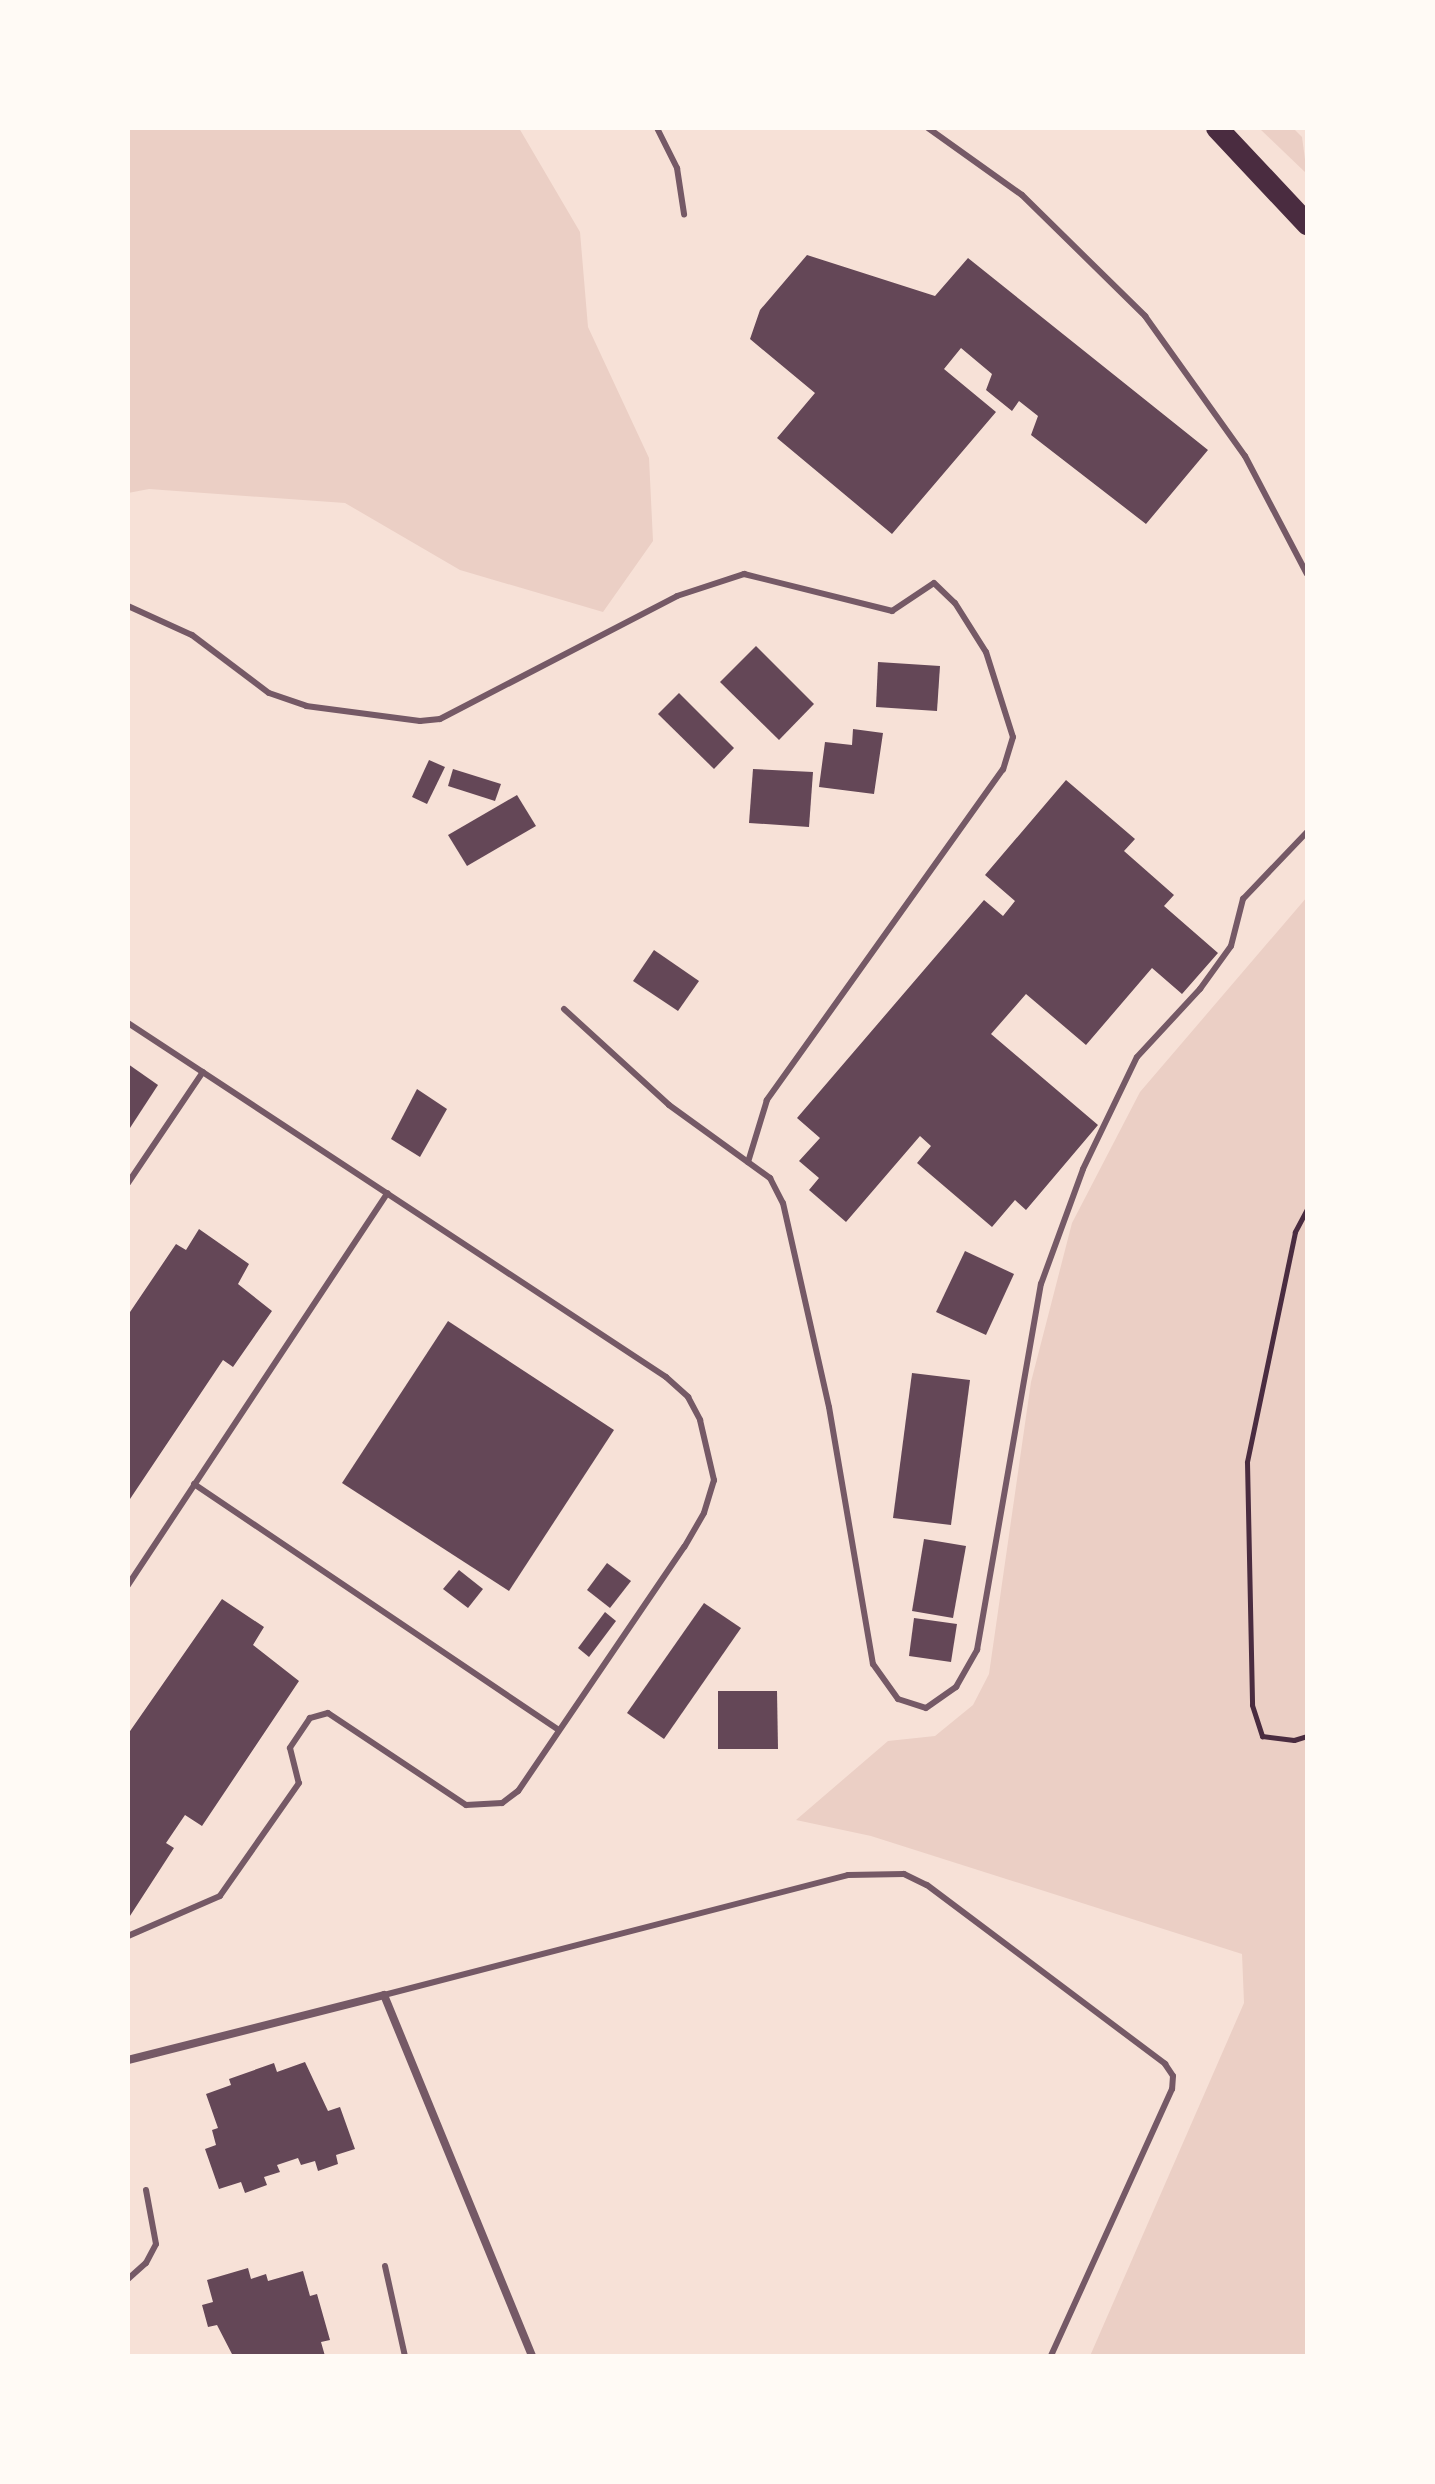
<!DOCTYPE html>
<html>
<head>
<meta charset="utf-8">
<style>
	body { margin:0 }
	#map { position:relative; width:1435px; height:2484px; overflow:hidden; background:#f7e1d7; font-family:"PT Sans",sans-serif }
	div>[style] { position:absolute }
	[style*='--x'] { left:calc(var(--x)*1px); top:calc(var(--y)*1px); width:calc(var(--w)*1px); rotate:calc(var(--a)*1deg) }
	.green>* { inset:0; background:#ebcfc5 }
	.building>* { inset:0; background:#644757 }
	.path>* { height:5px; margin:-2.5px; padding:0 2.5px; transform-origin:2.5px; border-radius:2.5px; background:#4a2c40 }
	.service>* { height:6px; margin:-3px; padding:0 3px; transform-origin:3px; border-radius:3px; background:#755966 }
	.minor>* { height:8px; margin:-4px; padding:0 4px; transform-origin:4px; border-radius:4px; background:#755966 }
	.trunk>* { height:22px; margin:-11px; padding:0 11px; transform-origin:11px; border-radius:11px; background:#4a2c40 }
	span { translate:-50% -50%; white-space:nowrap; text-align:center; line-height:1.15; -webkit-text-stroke:7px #fffaf5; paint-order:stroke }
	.frame { position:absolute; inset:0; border:130px solid #fffaf5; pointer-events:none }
</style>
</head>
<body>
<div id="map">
	<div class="green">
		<i style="clip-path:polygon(128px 128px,519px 128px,580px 232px,588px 327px,649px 458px,653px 541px,603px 612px,460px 570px,345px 503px,149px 489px,128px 493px)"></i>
		<i style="clip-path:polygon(1259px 128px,1293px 128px,1302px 137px,1307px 174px)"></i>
		<i style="clip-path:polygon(1307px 897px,1307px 2356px,1090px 2356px,1244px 2003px,1242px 1954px,871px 1836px,796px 1820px,888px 1741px,935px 1736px,973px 1705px,989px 1674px,1031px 1382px,1072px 1223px,1140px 1092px)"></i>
	</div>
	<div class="building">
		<i style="clip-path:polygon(807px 255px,935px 296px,968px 258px,1208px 450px,1146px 524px,1031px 435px,1038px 416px,1019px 401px,1012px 411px,986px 390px,992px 374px,961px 348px,944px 369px,996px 412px,892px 534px,777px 438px,815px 393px,750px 339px,760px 310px)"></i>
		<i style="clip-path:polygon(756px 646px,814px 704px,779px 740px,720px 682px)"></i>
		<i style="clip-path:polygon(878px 662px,940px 666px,937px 711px,876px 707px)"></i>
		<i style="clip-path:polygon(679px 693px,734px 748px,714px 769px,658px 714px)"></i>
		<i style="clip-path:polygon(853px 729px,883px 733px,874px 794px,819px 787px,825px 742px,852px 745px)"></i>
		<i style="clip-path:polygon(429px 760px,445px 767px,427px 804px,412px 797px)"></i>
		<i style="clip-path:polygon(453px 769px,501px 784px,495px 801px,448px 786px)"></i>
		<i style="clip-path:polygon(753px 769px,813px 772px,809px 827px,749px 823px)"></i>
		<i style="clip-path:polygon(1066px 780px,1135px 839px,1124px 851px,1174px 895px,1164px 906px,1218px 953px,1182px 994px,1152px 968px,1086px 1045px,1026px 994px,991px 1034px,1098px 1125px,1026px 1210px,1015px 1200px,992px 1227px,917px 1163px,931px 1146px,920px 1136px,846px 1222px,809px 1190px,819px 1178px,799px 1161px,820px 1138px,797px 1118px,984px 900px,1003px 916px,1015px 901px,985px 875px)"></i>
		<i style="clip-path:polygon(517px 795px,536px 826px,467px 866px,448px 835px)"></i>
		<i style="clip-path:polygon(654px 950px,699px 981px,678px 1011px,633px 981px)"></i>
		<i style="clip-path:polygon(128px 1064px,158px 1085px,128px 1131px)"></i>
		<i style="clip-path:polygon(417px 1089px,447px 1109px,420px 1157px,391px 1139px)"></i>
		<i style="clip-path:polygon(199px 1229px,249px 1264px,238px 1284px,272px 1311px,233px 1367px,223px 1360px,128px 1502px,128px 1315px,176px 1244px,186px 1250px)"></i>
		<i style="clip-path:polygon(965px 1251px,1014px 1274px,986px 1335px,936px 1312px)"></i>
		<i style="clip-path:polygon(448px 1321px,614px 1430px,509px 1591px,342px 1483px)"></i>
		<i style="clip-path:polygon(912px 1373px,970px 1380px,951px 1525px,893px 1518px)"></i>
		<i style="clip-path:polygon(924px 1539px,966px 1546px,953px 1618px,912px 1611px)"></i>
		<i style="clip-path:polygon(607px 1563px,631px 1581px,610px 1608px,587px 1590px)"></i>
		<i style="clip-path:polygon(459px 1570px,483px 1589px,468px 1608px,443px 1589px)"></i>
		<i style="clip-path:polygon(222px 1599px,264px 1627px,253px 1645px,299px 1681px,202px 1826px,185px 1815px,166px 1843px,174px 1848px,128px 1919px,128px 1734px)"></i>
		<i style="clip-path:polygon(704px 1603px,741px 1628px,664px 1739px,627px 1713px)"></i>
		<i style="clip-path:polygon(605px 1612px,616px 1621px,589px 1657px,578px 1648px)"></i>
		<i style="clip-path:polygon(914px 1618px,957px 1624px,951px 1662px,909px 1656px)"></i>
		<i style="clip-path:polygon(718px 1691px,777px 1691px,778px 1749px,718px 1749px)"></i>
		<i style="clip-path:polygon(305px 2062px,328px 2111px,340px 2107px,355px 2149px,336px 2155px,338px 2164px,318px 2171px,315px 2161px,301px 2165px,298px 2158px,277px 2165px,280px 2172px,264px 2177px,267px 2185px,245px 2193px,241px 2182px,219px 2189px,205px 2149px,216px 2145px,212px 2130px,218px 2128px,206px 2094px,231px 2085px,229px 2079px,274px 2063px,277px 2072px)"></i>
		<i style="clip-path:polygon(248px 2268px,251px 2279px,266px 2274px,268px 2281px,303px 2271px,310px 2296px,317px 2294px,330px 2340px,321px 2342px,325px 2356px,233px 2356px,217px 2325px,208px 2327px,202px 2305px,213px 2302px,207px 2280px)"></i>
	</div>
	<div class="path">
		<i style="--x:1307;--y:1209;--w:26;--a:118"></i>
		<i style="--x:1295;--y:1232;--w:235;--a:101.8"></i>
		<i style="--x:1247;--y:1462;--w:243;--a:88.8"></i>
		<i style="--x:1252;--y:1705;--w:33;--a:72"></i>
		<i style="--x:1262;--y:1736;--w:32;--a:7"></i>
		<i style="--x:1294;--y:1740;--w:14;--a:-17"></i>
	</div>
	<div class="service">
		<i style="--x:657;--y:128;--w:45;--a:63.4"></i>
		<i style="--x:677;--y:168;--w:47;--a:81.3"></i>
		<i style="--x:928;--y:128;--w:115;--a:35.5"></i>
		<i style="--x:1022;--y:195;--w:173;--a:44.5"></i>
		<i style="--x:1145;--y:316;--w:172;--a:54.5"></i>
		<i style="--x:1245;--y:456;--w:133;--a:62.3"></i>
		<i style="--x:128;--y:606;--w:70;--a:24.4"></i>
		<i style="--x:192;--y:635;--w:96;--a:37"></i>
		<i style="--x:269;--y:693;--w:39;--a:19"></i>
		<i style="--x:306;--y:706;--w:115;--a:7.5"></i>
		<i style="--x:420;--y:721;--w:20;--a:-6"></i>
		<i style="--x:440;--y:719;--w:267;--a:-27.4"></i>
		<i style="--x:677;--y:596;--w:71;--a:-18.2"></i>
		<i style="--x:744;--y:574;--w:153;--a:14"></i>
		<i style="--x:892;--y:611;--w:50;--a:-33.7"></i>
		<i style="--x:934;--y:583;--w:29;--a:44"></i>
		<i style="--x:955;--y:603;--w:58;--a:57.7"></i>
		<i style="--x:986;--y:652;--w:89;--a:72.4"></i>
		<i style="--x:1013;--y:737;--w:34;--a:107"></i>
		<i style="--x:1003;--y:769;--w:407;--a:125.5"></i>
		<i style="--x:767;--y:1100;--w:65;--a:107"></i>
		<i style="--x:564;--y:1009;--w:142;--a:42.4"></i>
		<i style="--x:669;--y:1105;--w:125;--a:35.9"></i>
		<i style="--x:770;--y:1178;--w:28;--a:63"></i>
		<i style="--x:783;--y:1203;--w:209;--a:77.3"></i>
		<i style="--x:829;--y:1407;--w:261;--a:80.3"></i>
		<i style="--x:873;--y:1664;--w:43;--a:54.5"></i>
		<i style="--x:898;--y:1699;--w:29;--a:18"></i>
		<i style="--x:926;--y:1708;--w:37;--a:-35"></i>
		<i style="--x:956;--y:1687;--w:43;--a:-60.4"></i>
		<i style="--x:977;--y:1650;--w:372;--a:-80.1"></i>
		<i style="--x:1041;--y:1284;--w:122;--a:-69.9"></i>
		<i style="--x:1083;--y:1169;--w:124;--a:-64.3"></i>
		<i style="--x:1137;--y:1057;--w:93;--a:-47.2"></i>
		<i style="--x:1200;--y:989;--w:53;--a:-54.2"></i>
		<i style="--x:1231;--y:946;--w:49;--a:-75.7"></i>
		<i style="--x:1243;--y:899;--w:93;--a:-46.3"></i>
		<i style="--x:128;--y:1023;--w:644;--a:33.34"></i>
		<i style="--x:666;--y:1377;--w:30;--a:42"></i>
		<i style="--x:688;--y:1397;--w:26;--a:62"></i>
		<i style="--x:700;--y:1420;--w:62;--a:76.9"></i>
		<i style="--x:714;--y:1480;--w:34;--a:107"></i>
		<i style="--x:704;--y:1513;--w:39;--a:120"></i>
		<i style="--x:684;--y:1547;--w:295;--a:124.2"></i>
		<i style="--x:518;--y:1791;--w:20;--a:143"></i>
		<i style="--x:502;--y:1803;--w:36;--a:177"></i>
		<i style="--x:466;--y:1805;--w:166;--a:-146.3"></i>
		<i style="--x:328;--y:1713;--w:19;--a:164"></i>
		<i style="--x:310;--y:1718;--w:36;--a:124"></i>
		<i style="--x:290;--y:1748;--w:36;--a:76"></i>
		<i style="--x:299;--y:1783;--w:138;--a:125"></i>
		<i style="--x:220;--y:1896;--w:100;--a:156.5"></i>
		<i style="--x:128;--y:1183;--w:134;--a:-56"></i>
		<i style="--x:194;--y:1484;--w:440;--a:34"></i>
		<i style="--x:128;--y:1585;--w:470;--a:-56.5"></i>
		<i style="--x:384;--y:1995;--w:479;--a:-14.5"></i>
		<i style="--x:848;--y:1875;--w:56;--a:-1"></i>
		<i style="--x:904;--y:1874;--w:25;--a:26"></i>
		<i style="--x:927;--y:1885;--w:298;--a:36.9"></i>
		<i style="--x:1165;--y:2064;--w:14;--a:56"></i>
		<i style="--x:1173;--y:2076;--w:13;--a:94"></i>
		<i style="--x:1172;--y:2089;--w:293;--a:114.4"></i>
		<i style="--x:385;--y:2266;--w:92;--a:77.5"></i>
		<i style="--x:128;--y:2279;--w:24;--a:-42"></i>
		<i style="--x:146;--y:2263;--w:21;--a:-62"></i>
		<i style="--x:156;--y:2244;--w:55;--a:-100.5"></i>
	</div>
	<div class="minor">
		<i style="--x:128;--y:2060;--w:264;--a:-14.2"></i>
		<i style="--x:384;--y:1995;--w:390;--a:67.7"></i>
	</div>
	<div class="trunk">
		<i style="--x:1217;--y:128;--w:132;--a:46.8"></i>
	</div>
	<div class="frame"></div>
</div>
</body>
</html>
